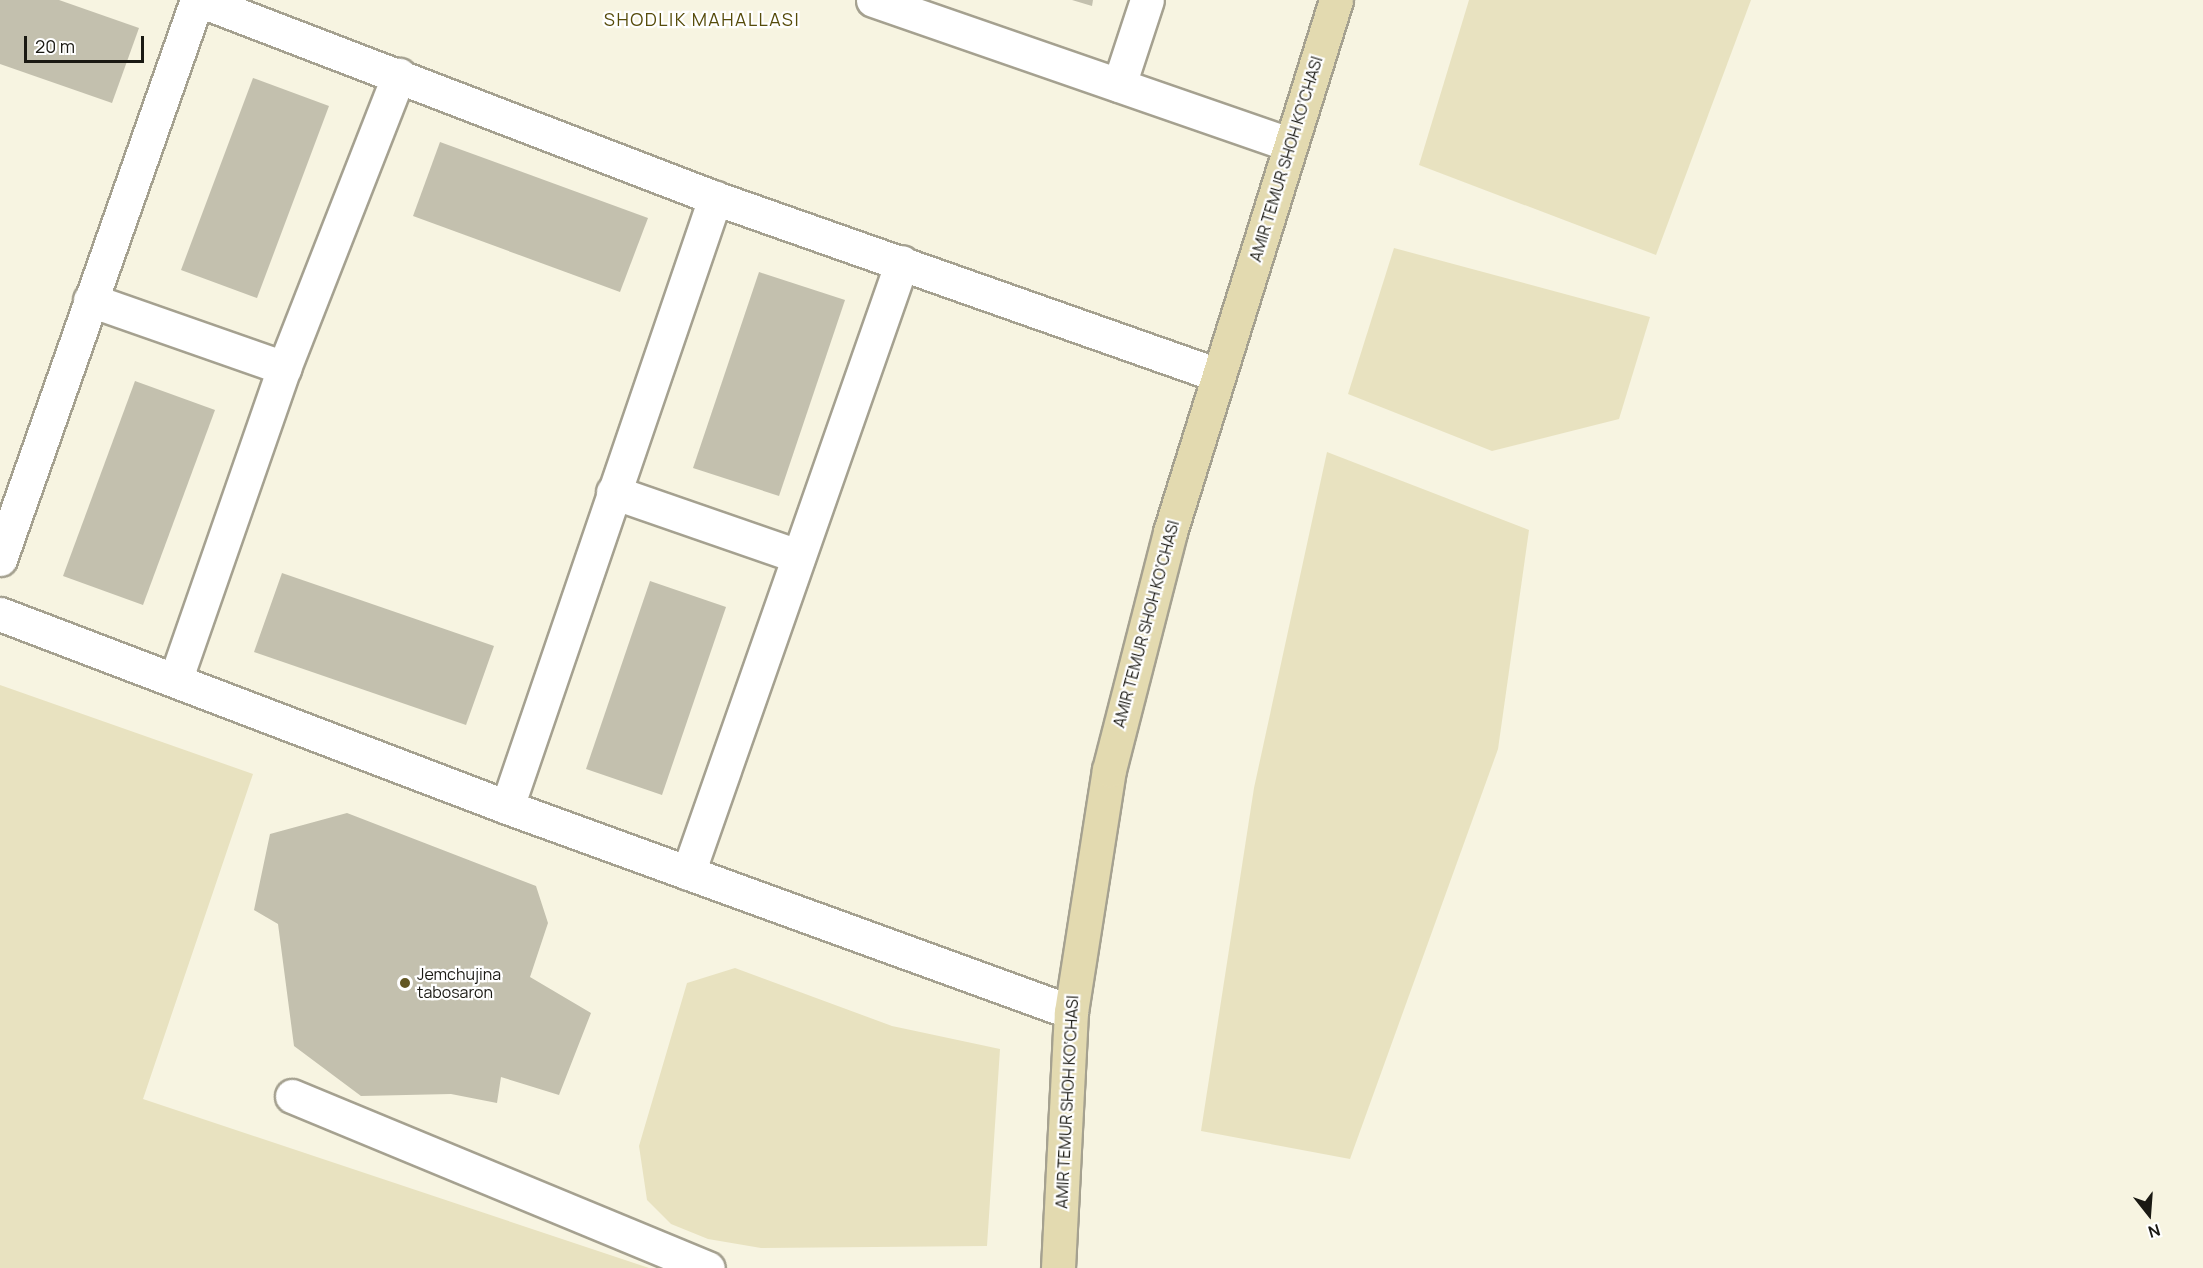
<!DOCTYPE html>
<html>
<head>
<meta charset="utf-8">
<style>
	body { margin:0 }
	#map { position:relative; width:2203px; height:1268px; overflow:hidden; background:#f7f4e1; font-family:Manrope,sans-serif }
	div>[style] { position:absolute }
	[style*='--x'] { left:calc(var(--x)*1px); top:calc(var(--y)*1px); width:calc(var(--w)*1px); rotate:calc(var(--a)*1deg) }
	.green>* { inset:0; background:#e8e2c0 }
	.building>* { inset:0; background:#c3c0ae }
	.roads { filter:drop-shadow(2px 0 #a5a190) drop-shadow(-2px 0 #a5a190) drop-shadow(0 2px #a5a190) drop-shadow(0 -2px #a5a190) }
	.minor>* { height:33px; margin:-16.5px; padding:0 16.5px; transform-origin:16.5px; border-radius:16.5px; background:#fff }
	.major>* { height:33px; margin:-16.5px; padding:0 16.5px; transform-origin:16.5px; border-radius:16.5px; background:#e3dab0 }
	.dots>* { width:16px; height:16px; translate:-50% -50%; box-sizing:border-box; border:3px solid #fff; border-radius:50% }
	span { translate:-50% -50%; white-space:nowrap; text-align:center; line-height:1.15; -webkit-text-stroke:4.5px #fff; paint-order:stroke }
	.street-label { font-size:16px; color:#1a1913 }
	.poi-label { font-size:16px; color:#1a1913 }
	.left { translate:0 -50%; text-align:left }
	.neighbourhood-label { font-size:18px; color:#564b0a; letter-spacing:1.5px }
	.north { position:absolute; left:2119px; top:1184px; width:60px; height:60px; -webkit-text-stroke:4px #fff; paint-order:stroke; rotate:163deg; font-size:16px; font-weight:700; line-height:24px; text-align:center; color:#1a1913 }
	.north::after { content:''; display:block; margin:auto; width:21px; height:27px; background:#1a1913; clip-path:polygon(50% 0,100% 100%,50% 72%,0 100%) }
	.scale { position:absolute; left:24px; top:36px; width:120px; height:27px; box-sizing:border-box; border:3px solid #1a1913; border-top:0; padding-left:8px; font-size:18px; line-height:21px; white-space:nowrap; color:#1a1913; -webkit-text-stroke:4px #fff; paint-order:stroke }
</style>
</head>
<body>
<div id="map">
	<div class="green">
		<i style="clip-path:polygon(1469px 0,1751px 0,1656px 255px,1419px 165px)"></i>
		<i style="clip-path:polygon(1394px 248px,1650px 317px,1619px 419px,1492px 451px,1348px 394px)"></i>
		<i style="clip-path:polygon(1327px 452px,1529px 530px,1498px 749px,1350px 1159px,1201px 1131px,1254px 788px)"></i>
		<i style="clip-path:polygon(0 685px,253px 774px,143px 1099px,649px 1268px,0 1268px)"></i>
		<i style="clip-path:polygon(735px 968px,892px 1026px,1000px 1049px,987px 1246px,761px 1248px,708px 1239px,671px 1224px,647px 1200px,639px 1146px,687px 983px)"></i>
	</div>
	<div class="building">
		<i style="clip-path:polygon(0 0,59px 0,139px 28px,112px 103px,0 64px)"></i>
		<i style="clip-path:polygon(1072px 0,1093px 0,1092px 6px)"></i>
		<i style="clip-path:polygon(253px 78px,329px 106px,257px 298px,181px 270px)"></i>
		<i style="clip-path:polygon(440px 142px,648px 218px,620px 292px,413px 216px)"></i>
		<i style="clip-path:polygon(759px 272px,845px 300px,779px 496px,693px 468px)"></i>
		<i style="clip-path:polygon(135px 381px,215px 410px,143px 605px,63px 576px)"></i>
		<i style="clip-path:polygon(282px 573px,494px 646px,466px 725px,254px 652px)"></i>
		<i style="clip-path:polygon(650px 581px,726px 607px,662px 795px,586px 769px)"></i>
		<i style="clip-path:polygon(347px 813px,536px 886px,548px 923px,530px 977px,591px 1013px,559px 1095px,501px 1077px,497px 1103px,451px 1094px,361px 1096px,294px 1046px,278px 924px,254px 910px,270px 834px)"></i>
	</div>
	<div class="roads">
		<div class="minor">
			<i style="--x:199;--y:0;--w:553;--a:20.99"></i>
			<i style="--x:715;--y:198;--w:533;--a:19.39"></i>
			<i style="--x:873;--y:0;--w:441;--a:19.1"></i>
			<i style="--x:1119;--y:85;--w:89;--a:-71.8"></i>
			<i style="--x:90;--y:300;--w:206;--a:19.3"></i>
			<i style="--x:613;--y:492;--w:196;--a:19.1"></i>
			<i style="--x:0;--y:559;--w:593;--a:-70.59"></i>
			<i style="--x:0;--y:614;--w:542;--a:20.84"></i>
			<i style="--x:507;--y:807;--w:600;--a:19.97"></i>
			<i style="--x:176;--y:678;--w:328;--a:-70.8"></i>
			<i style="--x:284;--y:368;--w:315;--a:-68.6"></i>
			<i style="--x:507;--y:807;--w:644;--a:-71.14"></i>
			<i style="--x:688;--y:873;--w:647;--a:-70.7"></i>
			<i style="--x:292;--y:1096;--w:450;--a:22.5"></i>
		</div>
		<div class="major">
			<i style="--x:1058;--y:1268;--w:256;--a:-87.1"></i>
			<i style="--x:1071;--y:1012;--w:245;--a:-81.1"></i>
			<i style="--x:1109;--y:770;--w:246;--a:-75.6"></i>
			<i style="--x:1170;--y:532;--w:557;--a:-72.67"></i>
		</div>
	</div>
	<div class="dots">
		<i style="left:405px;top:983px;background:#615622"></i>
	</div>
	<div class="street-label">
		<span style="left:1286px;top:159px;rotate:-73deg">AMIR TEMUR SHOH KO‘CHASI</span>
		<span style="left:1146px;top:624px;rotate:-75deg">AMIR TEMUR SHOH KO‘CHASI</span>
		<span style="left:1067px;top:1102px;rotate:-87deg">AMIR TEMUR SHOH KO‘CHASI</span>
	</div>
	<div class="poi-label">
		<span class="left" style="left:417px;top:983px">Jemchujina<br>tabosaron</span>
	</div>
	<div class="neighbourhood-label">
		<span style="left:702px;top:19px">SHODLIK MAHALLASI</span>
	</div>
	<div class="north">N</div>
	<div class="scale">20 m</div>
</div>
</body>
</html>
